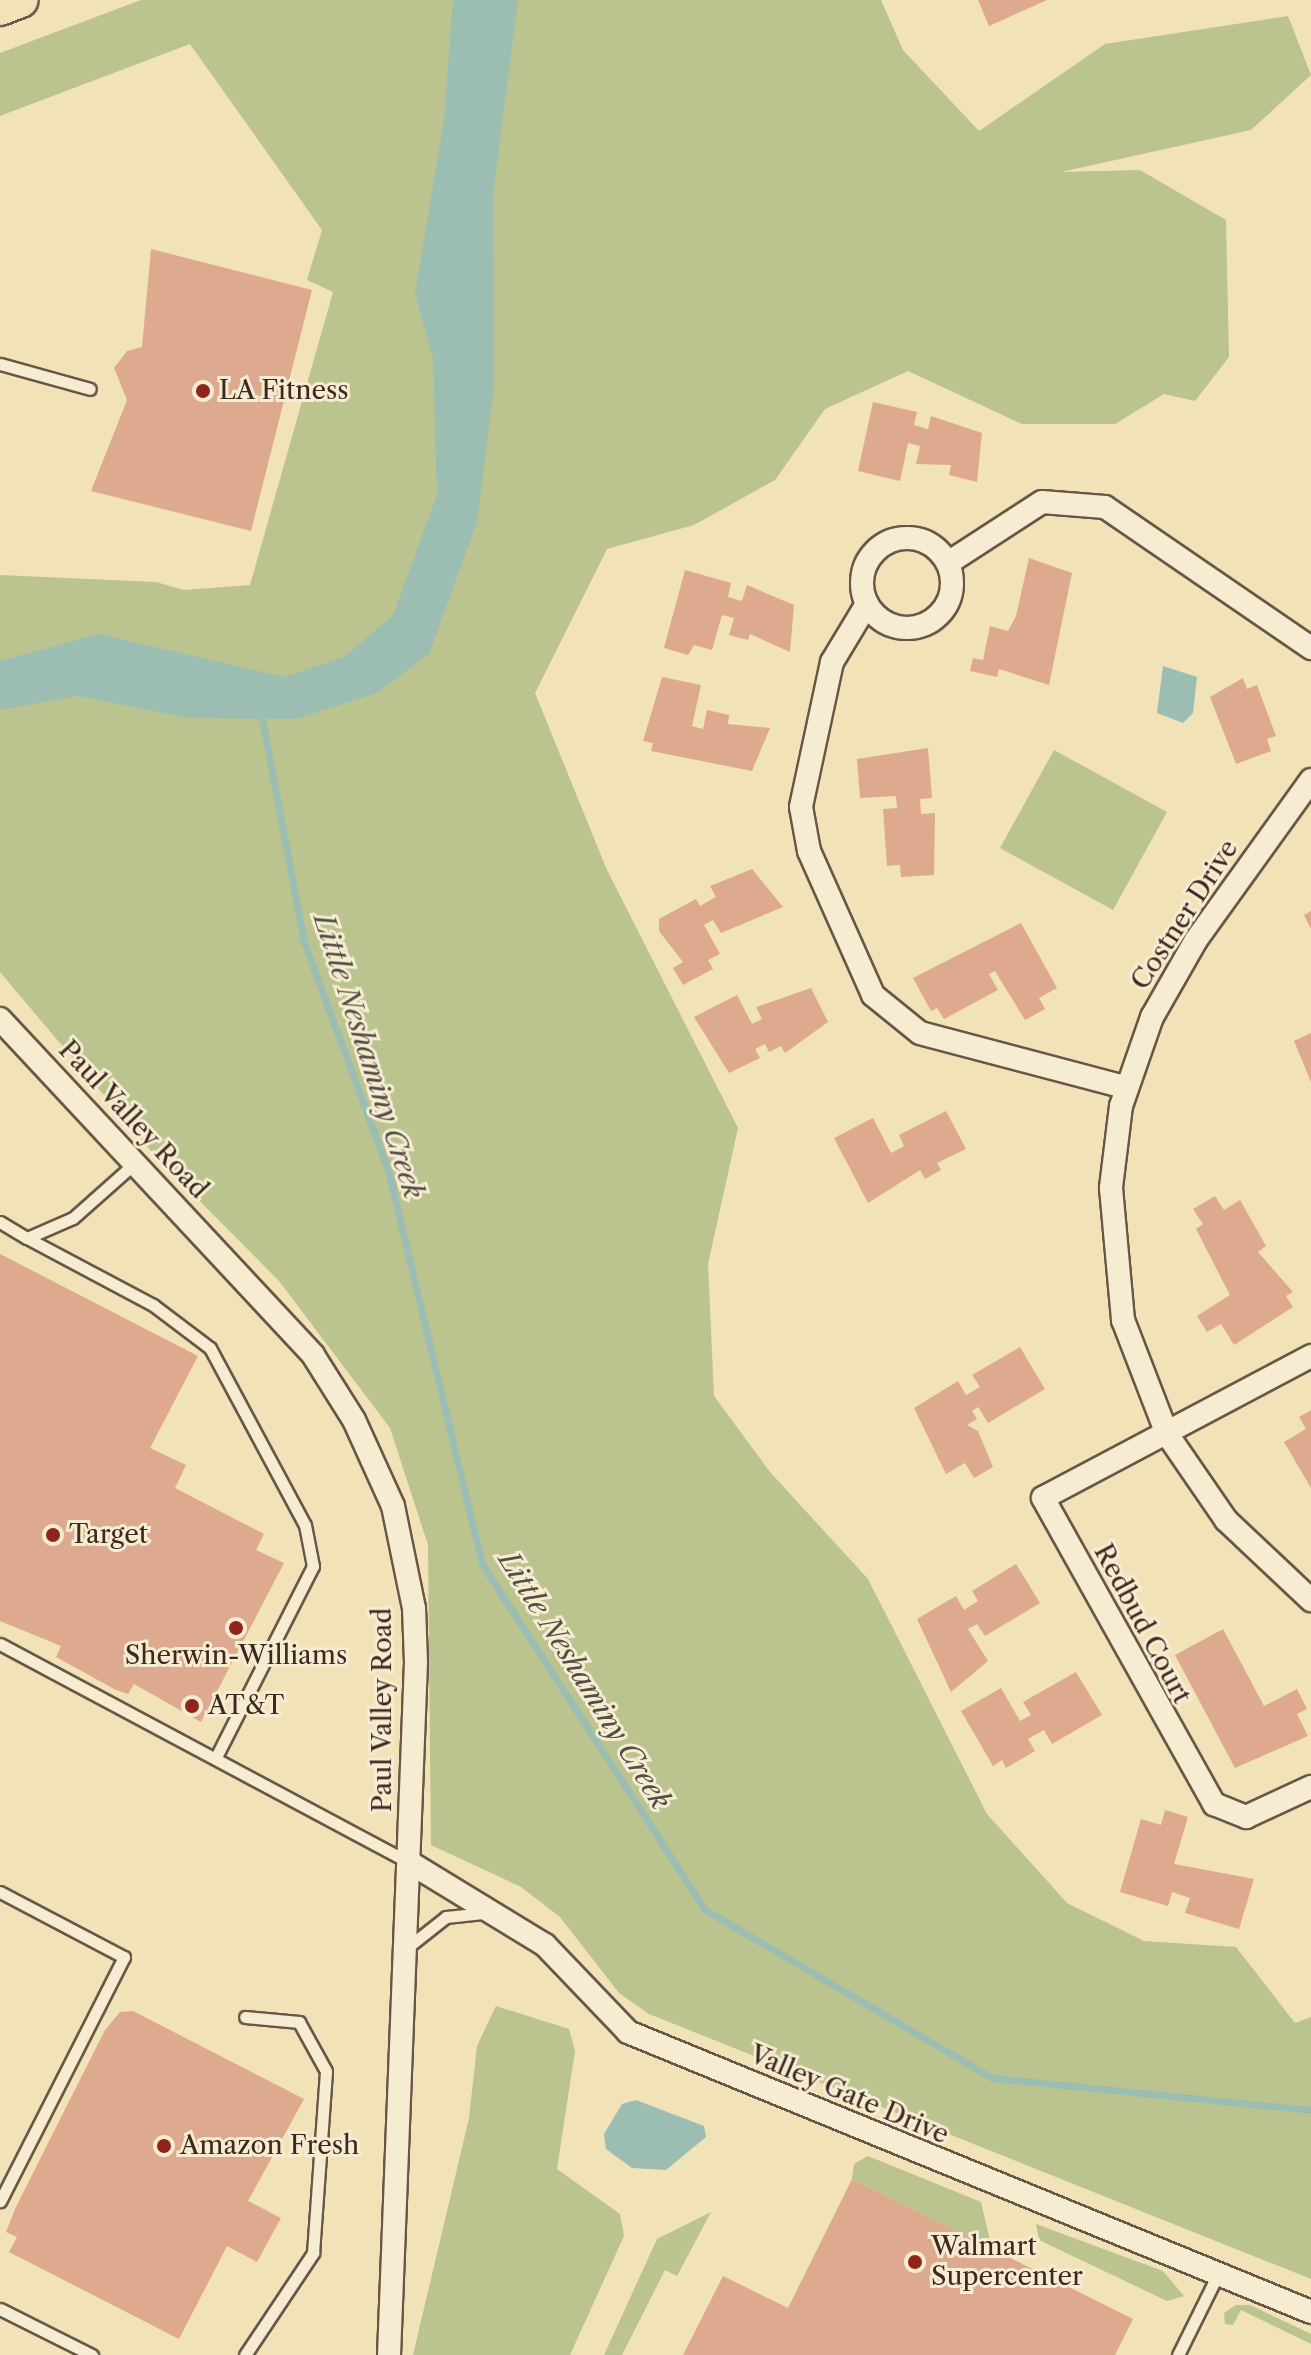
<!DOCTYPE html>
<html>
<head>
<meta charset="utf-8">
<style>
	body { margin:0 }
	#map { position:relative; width:1311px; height:2355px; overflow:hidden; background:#f1e2b8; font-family:"Libre Caslon Text",serif }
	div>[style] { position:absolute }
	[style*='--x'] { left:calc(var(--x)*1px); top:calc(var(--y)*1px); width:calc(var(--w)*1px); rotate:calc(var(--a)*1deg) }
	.green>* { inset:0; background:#bbc38e }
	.water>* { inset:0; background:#9bbdb2 }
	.stream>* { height:7px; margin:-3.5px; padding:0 3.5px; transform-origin:3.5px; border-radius:3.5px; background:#9bbdb2 }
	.building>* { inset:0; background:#ddaa8f }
	.roads { filter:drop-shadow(2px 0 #6a5646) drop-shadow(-2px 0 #6a5646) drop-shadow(0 2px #6a5646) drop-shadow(0 -2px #6a5646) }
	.lane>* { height:11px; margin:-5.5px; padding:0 5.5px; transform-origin:5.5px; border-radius:5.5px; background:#f6ecd1 }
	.street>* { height:22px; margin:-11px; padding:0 11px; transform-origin:11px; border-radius:11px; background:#f6ecd1 }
	.street>.ring { margin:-11px; padding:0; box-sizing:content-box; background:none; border:22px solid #f6ecd1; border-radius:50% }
	.primary>* { height:34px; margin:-17px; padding:0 17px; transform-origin:17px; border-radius:17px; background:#f1e2b8 }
	.dots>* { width:22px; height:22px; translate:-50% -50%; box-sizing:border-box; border:4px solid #f6ecd1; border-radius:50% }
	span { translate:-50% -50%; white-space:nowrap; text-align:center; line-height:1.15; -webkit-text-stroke:6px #f6ecd1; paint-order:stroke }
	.poi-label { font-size:26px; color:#3d2820 }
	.left { translate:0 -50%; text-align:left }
	.street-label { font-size:26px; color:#3d2820 }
	.water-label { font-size:28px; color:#544d44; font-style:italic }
</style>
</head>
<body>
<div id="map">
	<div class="green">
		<i style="clip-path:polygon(141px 0,881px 0,903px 50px,979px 131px,1105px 44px,1288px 16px,1311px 75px,1251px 130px,1061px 172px,1140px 170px,1226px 220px,1229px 357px,1195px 401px,1164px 394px,1115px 424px,1022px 424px,908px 371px,825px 409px,775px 480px,694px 525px,607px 549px,535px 693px,607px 870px,738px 1128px,708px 1264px,714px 1396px,770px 1472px,868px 1579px,987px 1814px,1067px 1903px,1144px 1941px,1236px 1947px,1295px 2023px,1311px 2017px,1311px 2279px,649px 2014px,619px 1993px,560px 1917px,521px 1887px,431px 1845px,428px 1545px,390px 1428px,279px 1281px,157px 1158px,0 972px,0 575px,156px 582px,184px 590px,250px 585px,333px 292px,307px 280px,322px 230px,190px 44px,0 116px,0 53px)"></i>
		<i style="clip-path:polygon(1054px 750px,1167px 812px,1113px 910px,1000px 848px)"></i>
		<i style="clip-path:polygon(496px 2006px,569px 2029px,575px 2051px,557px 2169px,620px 2214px,624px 2236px,570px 2355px,413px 2355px,469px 2118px,477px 2046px)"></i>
		<i style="clip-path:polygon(868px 2156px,981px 2202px,992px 2249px,852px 2179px,854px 2164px)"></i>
		<i style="clip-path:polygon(711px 2212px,677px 2276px,665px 2270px,622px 2355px,604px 2355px,657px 2239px)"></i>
		<i style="clip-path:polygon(1036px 2224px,1163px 2271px,1184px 2296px,1167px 2301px,1039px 2240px)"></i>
		<i style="clip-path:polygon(1236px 2305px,1250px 2305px,1311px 2334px,1311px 2344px,1241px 2310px,1233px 2325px,1225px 2324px,1224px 2313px)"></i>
	</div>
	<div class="water">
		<i style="clip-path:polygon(453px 0,518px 0,493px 196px,494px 387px,477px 522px,429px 654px,377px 693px,296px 719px,188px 718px,78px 696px,0 710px,0 661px,99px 634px,284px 677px,344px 657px,393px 615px,437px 495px,433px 358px,415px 294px,444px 120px)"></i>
		<i style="clip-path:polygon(1163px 666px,1197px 677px,1193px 713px,1183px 723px,1157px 713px)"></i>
		<i style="clip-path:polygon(636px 2100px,704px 2126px,706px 2137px,666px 2170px,632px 2168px,606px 2149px,604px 2134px,622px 2104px)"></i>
	</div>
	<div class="stream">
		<i style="--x:261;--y:713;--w:233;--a:79.4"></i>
		<i style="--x:304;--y:942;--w:243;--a:69.8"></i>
		<i style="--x:388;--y:1170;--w:405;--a:76.6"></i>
		<i style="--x:482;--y:1564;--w:410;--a:57.2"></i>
		<i style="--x:704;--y:1909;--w:334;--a:30.4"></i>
		<i style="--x:992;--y:2078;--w:321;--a:5.7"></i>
	</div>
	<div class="building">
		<i style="clip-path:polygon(978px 0,1047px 0,989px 26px)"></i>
		<i style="clip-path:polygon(151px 249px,312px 290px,251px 531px,91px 491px,127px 400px,114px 368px,127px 351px,142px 347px)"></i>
		<i style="clip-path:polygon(873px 402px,917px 412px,914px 425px,928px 429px,931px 416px,982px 433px,977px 482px,949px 475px,951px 465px,916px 464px,920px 446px,908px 443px,900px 481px,858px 471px)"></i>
		<i style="clip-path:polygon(1029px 558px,1072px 573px,1049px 685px,999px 669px,997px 677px,970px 671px,973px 658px,983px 660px,990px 626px,1008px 631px,1016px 616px)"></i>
		<i style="clip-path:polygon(685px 570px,731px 583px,728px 597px,742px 601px,747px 585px,794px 605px,790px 652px,750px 634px,748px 640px,729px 635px,734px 618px,722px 615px,712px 650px,694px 645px,688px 655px,664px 648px)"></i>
		<i style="clip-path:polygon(662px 677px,701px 685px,692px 726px,703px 729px,707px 710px,729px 715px,728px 724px,770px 728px,752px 771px,651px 751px,653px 743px,643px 741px)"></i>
		<i style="clip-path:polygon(1243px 678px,1247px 689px,1257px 685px,1276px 736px,1267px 739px,1271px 751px,1236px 764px,1210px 697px)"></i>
		<i style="clip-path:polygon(928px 748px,932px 798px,920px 799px,921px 814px,935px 813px,934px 875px,901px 877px,900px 865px,887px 866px,883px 809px,897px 808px,896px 796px,860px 798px,857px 759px)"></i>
		<i style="clip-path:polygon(752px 869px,783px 907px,721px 933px,713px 920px,704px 925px,720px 954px,708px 960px,713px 969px,683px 985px,673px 968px,683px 962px,659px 931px,659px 919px,696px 899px,700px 906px,716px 897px,710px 886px)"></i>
		<i style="clip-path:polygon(1311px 911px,1311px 929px,1304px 915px)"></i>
		<i style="clip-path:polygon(1021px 923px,1057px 988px,1039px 998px,1045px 1009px,1025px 1020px,995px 971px,989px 974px,998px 990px,944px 1019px,937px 1008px,931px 1011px,913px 978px)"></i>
		<i style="clip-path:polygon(811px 988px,828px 1022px,785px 1053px,781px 1046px,769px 1052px,765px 1044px,755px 1049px,760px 1058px,729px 1073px,694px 1017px,737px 995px,752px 1024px,762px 1019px,756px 1007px)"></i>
		<i style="clip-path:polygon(1311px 1033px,1311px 1082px,1294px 1041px)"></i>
		<i style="clip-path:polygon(946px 1111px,966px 1149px,937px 1163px,941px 1170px,925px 1179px,920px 1170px,868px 1203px,834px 1138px,873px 1118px,891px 1153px,904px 1146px,899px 1135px)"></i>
		<i style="clip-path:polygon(1215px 1196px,1224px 1210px,1240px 1200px,1266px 1246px,1258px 1252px,1293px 1292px,1286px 1296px,1293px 1307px,1234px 1345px,1221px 1324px,1207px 1332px,1197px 1316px,1230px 1295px,1196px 1229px,1203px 1224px,1193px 1209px)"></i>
		<i style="clip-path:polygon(0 1254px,198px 1356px,150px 1448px,186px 1465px,175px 1488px,264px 1534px,256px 1550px,284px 1563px,201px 1722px,134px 1684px,128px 1694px,116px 1690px,56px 1657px,61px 1646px,0 1621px)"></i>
		<i style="clip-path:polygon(1020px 1347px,1045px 1389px,988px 1423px,978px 1407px,972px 1411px,977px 1419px,967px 1425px,978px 1431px,993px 1467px,974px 1478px,965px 1463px,946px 1474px,914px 1408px,958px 1381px,966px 1395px,980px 1387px,972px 1375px)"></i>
		<i style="clip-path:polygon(1311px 1410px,1311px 1488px,1284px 1442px,1306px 1429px,1299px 1417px)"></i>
		<i style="clip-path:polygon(1016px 1564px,1040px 1603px,985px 1636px,977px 1624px,968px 1629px,988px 1661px,951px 1692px,917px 1619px,956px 1596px,964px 1610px,978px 1601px,972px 1591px)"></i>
		<i style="clip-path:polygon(1223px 1629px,1264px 1706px,1297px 1689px,1307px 1709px,1297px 1714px,1308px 1736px,1235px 1768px,1175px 1655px)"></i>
		<i style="clip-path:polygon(1076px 1672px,1102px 1715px,1052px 1744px,1044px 1730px,1028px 1739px,1035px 1751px,1006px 1768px,1002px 1760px,993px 1766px,961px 1711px,1001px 1688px,1020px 1721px,1031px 1715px,1023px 1702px)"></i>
		<i style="clip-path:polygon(1165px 1810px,1188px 1817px,1174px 1864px,1254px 1879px,1239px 1929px,1185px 1913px,1190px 1898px,1172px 1892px,1168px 1906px,1120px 1892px,1141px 1819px,1161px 1825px)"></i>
		<i style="clip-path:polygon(133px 2011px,304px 2099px,248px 2201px,281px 2218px,257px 2262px,227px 2246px,179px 2339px,9px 2252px,17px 2237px,6px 2232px,15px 2209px,105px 2030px,120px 2012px)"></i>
		<i style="clip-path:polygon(852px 2179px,1133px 2319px,1115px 2355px,683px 2355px,723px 2276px,788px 2308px)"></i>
	</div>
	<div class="roads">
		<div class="lane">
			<i style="--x:0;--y:364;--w:93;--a:15.5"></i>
			<i style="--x:0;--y:1222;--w:31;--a:31"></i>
			<i style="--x:27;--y:1238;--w:50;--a:-23.5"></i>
			<i style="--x:73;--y:1218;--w:83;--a:-41.6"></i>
			<i style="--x:27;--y:1238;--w:143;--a:28"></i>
			<i style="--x:153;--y:1305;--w:71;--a:37"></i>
			<i style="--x:210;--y:1348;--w:201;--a:61.8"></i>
			<i style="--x:305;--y:1525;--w:42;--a:79"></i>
			<i style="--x:313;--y:1566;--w:216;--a:116.9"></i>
			<i style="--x:0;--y:1644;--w:463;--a:28.1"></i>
			<i style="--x:0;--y:1892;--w:140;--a:27.7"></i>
			<i style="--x:124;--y:1957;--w:274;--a:116.9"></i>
			<i style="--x:408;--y:1947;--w:48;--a:-38.3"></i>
			<i style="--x:446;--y:1917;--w:37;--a:-6"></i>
			<i style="--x:0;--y:2309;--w:103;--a:26.6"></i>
			<i style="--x:245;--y:2355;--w:123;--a:-56.3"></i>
			<i style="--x:313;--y:2253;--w:182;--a:-85.9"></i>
			<i style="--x:326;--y:2071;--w:56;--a:-118.9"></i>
			<i style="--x:299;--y:2022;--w:54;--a:-174.7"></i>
			<i style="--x:1178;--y:2355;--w:93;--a:-63.7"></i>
		</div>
		<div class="street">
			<i class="ring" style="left:862px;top:538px;width:68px;height:68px"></i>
			<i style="--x:948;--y:563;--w:112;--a:-33"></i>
			<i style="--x:1042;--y:502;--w:63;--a:4.5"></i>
			<i style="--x:1105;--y:507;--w:250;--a:34.4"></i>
			<i style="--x:867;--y:604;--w:68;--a:121.1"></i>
			<i style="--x:832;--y:662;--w:148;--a:102.1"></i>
			<i style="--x:801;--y:807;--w:45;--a:79.7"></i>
			<i style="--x:809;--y:851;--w:158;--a:66"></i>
			<i style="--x:873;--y:995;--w:60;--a:39"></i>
			<i style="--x:920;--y:1033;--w:212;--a:14.8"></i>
			<i style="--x:1311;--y:780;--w:197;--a:125.7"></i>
			<i style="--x:1196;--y:940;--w:89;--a:119.7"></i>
			<i style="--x:1152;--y:1017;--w:94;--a:109.2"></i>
			<i style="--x:1121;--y:1106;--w:83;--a:97"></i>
			<i style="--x:1111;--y:1188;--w:133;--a:84.8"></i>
			<i style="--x:1123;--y:1320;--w:122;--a:68.9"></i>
			<i style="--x:1167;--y:1434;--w:104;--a:55.5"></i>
			<i style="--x:1226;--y:1520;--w:117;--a:43.3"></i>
			<i style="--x:0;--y:1019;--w:459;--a:47"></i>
			<i style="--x:313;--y:1355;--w:77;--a:57.8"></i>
			<i style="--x:354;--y:1420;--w:94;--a:65.6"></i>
			<i style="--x:393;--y:1506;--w:104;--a:78.4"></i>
			<i style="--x:414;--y:1608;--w:54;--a:87.9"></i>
			<i style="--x:416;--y:1662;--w:694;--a:92.23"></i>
			<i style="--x:1311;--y:1356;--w:303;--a:152.1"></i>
			<i style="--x:1043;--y:1498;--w:351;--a:60.8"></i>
			<i style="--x:1214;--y:1804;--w:35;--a:22"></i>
			<i style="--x:1246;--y:1817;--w:72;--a:-24.8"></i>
			<i style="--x:409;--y:1862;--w:159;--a:31.4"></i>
			<i style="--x:545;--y:1945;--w:120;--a:46.3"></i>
			<i style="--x:628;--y:2032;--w:738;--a:22.29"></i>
		</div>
		<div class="primary">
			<i style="--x:0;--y:8;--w:22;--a:-21"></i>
		</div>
	</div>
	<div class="dots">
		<i style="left:203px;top:391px;background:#8f2418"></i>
		<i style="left:53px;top:1535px;background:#8f2418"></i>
		<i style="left:236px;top:1628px;background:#8f2418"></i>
		<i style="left:192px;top:1706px;background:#8f2418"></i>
		<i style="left:164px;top:2146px;background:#8f2418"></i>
		<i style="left:915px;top:2262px;background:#8f2418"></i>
	</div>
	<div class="poi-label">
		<span class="left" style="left:219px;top:391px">LA Fitness</span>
		<span class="left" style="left:69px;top:1535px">Target</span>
		<span style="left:236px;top:1656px">Sherwin-Williams</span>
		<span class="left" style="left:208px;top:1706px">AT&amp;T</span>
		<span class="left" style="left:180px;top:2146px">Amazon Fresh</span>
		<span class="left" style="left:931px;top:2262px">Walmart<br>Supercenter</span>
	</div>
	<div class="street-label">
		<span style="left:1185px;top:915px;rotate:-57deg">Costner Drive</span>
		<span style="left:133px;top:1120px;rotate:47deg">Paul Valley Road</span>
		<span style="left:1142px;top:1624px;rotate:62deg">Redbud Court</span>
		<span style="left:383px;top:1710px;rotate:-90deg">Paul Valley Road</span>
		<span style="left:849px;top:2095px;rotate:23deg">Valley Gate Drive</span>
	</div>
	<div class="water-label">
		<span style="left:369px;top:1056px;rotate:72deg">Little Neshaminy Creek</span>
		<span style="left:585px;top:1680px;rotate:58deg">Little Neshaminy Creek</span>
	</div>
</div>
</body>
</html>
